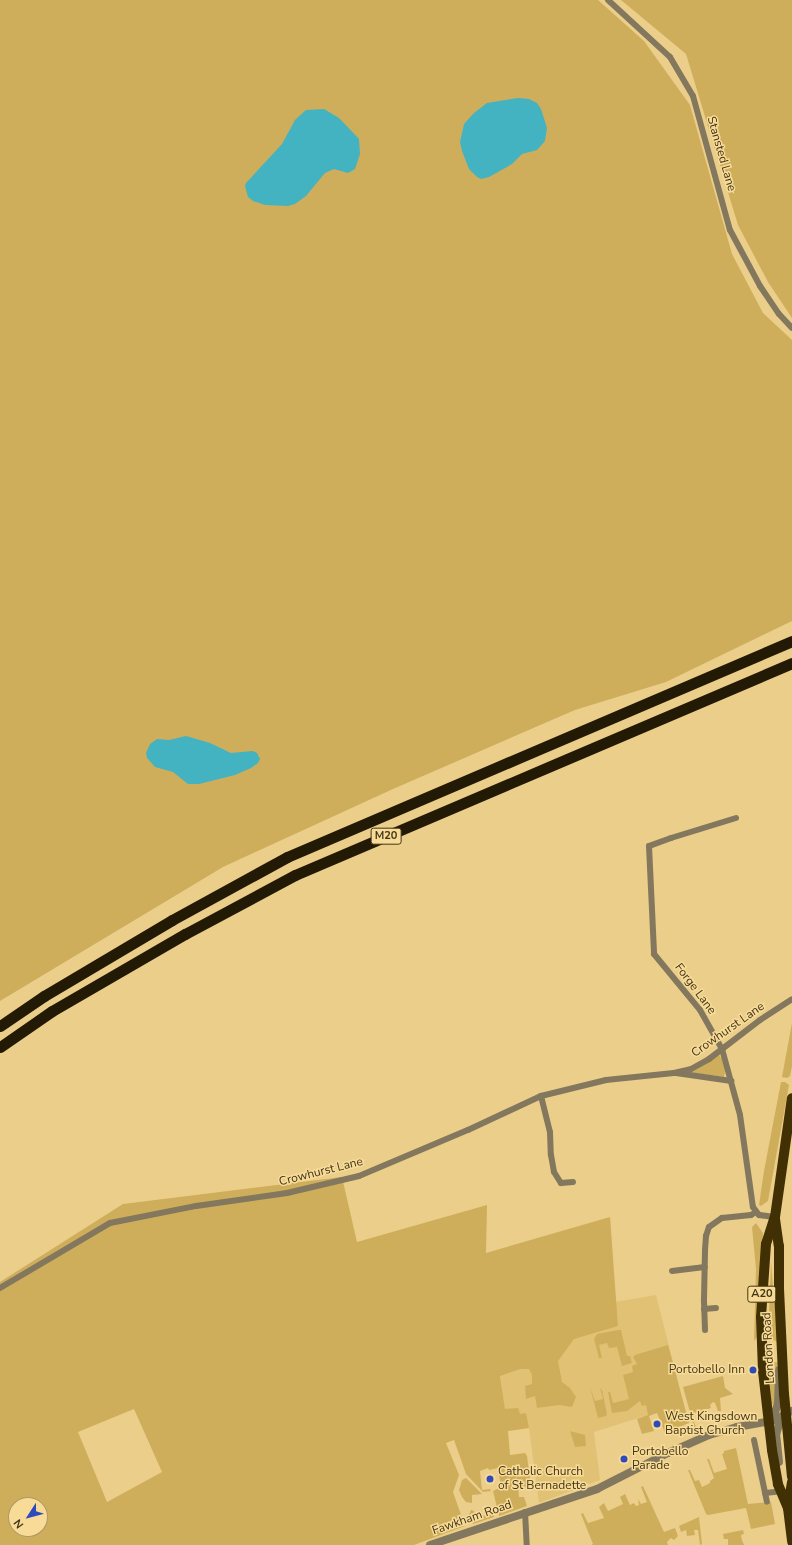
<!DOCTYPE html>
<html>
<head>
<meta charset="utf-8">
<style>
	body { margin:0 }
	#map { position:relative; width:792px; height:1545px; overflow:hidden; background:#ebce8a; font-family:"Nunito Sans",sans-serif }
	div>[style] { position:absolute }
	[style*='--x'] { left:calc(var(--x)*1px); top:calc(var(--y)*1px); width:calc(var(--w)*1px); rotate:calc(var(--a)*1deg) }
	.built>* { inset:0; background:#e1c275 }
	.green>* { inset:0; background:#cfae5b }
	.water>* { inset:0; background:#43b2c1 }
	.minor>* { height:6px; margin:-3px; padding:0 3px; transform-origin:3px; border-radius:3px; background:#83785d }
	.tertiary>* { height:8px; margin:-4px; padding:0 4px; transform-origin:4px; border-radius:4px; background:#83785d }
	.primary>* { height:10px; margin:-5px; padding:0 5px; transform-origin:5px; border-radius:5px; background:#403003 }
	.motorway>* { height:11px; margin:-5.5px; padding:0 5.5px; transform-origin:5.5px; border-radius:5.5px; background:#231a06 }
	.dots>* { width:11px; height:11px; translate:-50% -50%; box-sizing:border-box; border:2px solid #f8db97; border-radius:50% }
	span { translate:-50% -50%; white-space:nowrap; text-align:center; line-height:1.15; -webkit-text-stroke:3px #f8db97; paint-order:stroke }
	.shield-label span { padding:1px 3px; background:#f8db97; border:1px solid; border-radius:3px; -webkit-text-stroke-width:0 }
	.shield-label { font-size:11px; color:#413519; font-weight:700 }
	.street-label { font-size:12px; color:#413519 }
	.poi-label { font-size:12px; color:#413519 }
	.right { translate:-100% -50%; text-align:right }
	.left { translate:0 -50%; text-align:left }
	.north { position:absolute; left:8px; top:1497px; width:40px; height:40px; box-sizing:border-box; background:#f8db97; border:1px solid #af9965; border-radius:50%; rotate:234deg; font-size:11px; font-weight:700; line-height:16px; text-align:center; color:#413519 }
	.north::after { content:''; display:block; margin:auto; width:14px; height:18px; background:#2f4bbb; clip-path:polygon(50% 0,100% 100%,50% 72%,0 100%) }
</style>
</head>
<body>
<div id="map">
	<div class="built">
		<i style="clip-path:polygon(610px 1217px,615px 1302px,656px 1295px,679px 1385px,648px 1415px,594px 1432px,600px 1480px,539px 1503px,529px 1428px,508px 1431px,498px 1361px)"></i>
	</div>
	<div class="green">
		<i style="clip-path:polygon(0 0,598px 0,644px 41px,690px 105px,732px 254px,763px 313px,792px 340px,792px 621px,666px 682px,575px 710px,393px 789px,223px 867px,0 1001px)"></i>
		<i style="clip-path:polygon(621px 0,792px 0,792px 318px,768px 282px,738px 225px,686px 54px)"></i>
		<i style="clip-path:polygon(792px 1023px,792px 1066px,790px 1076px,787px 1078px,782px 1077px)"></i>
		<i style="clip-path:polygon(719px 1055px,722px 1059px,725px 1072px,724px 1077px,688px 1072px)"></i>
		<i style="clip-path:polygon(781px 1082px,785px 1082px,789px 1085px,768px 1201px,761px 1206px,759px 1205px,764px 1171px)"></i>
		<i style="clip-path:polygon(evenodd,342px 1177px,357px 1242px,487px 1205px,486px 1253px,610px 1217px,618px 1326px,574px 1339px,558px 1361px,562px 1382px,570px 1388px,576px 1397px,572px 1407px,559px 1405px,537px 1408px,535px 1396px,526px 1399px,525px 1386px,532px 1384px,532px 1375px,529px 1369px,520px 1369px,500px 1376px,505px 1409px,518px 1408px,520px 1414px,526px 1413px,529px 1428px,508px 1431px,510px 1455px,525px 1453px,527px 1456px,531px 1486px,521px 1488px,521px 1485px,518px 1485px,519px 1497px,524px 1497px,527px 1506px,499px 1516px,493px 1491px,501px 1487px,498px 1468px,489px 1470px,488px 1468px,480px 1471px,482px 1490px,490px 1489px,491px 1491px,483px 1492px,466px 1474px,454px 1440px,446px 1443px,459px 1475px,453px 1492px,465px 1526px,414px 1545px,0 1545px,0 1282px,123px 1204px,342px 1177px,134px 1409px,162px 1472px,107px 1502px,78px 1432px,134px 1409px,342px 1177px,16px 1505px,40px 1505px,40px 1529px,16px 1529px,16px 1505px)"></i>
		<i style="clip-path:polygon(756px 1223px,763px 1233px,757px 1337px,754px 1341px,756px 1269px,752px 1227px)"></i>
		<i style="clip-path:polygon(771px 1262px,778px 1342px,768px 1338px)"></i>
		<i style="clip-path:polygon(618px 1330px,621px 1330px,627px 1356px,630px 1356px,632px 1363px,622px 1366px,617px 1347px,609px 1348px,607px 1343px,599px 1345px,602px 1358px,599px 1358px,594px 1339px,597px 1334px)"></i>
		<i style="clip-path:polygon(668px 1345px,689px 1423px,665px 1433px,657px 1413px,649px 1416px,654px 1431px,642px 1434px,637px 1419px,648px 1415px,646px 1405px,642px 1406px,640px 1401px,627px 1411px,612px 1413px,608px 1392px,610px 1392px,613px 1403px,629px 1399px,623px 1375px,633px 1372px,632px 1366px,637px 1364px,633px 1357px,635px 1355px)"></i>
		<i style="clip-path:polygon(778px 1362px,777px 1369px,774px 1406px,771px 1403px,767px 1363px)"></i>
		<i style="clip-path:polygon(723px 1376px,725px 1388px,733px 1394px,720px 1398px,721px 1411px,718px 1411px,715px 1403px,713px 1402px,710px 1405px,711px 1408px,691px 1414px,697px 1430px,704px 1433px,696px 1434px,683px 1387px)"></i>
		<i style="clip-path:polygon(590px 1387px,595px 1401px,603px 1399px,600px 1388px,602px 1390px,607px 1414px,606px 1416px,598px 1418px)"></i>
		<i style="clip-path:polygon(570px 1431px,585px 1435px,586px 1446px,575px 1447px)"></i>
		<i style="clip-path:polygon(736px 1448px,748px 1504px,771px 1502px,775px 1524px,751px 1529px,746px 1508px,708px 1515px,706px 1514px,688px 1470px,690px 1470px,695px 1481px,699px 1480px,702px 1487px,710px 1483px,710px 1481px,714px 1478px,707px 1459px,709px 1459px,714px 1473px,727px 1469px,722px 1454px,724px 1453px,724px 1451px)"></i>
		<i style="clip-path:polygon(466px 1478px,482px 1494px,472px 1495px,472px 1503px,466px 1502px,462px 1497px,459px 1490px,462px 1480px)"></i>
		<i style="clip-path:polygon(643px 1486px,664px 1532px,675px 1528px,678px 1536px,674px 1540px,671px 1538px,667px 1542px,668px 1545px,591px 1545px,593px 1544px,581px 1514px,583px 1513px,588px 1523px,604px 1518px,599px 1507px,604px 1503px,608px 1511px,623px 1504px,620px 1497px,625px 1494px,630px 1505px,634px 1503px,636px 1506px,639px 1505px,638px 1499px,641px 1504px,647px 1502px,641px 1487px)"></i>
		<i style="clip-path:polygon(493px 1508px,494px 1517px,473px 1524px,469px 1515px,471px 1510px,474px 1511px,475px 1517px,490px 1515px,490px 1509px)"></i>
		<i style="clip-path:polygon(699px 1517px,702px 1544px,700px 1545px,698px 1530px,694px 1530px,695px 1535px,687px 1536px,686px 1530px,681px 1532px,679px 1526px)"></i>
		<i style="clip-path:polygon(743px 1530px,744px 1534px,741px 1535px,742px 1540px,744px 1545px,747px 1545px,728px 1545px,728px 1539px,724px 1539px,723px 1534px)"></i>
	</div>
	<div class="water">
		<i style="clip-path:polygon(518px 98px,529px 99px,537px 103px,541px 109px,547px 128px,545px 141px,537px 150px,522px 154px,512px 164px,489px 177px,481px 179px,477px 177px,469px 169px,462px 151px,460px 142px,464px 124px,474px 113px,487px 103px)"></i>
		<i style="clip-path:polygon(324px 109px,339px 118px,359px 139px,360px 154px,355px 169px,348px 173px,334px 169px,325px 173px,306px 196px,295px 204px,288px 206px,265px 205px,253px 201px,248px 197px,245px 186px,246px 183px,282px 144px,295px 120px,306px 110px)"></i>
		<i style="clip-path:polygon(186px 736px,210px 743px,231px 753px,253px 751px,257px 753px,260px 759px,258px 763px,251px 768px,235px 775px,199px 784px,188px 784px,173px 772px,155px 767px,147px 758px,146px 753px,150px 744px,157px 739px,169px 740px)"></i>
	</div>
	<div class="minor">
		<i style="--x:608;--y:0;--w:84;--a:42.6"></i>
		<i style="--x:670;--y:57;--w:45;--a:59.5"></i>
		<i style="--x:693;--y:96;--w:139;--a:74.6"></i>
		<i style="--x:730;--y:230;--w:64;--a:61.8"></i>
		<i style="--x:760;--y:286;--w:34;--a:56"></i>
		<i style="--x:779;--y:314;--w:19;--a:47"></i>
		<i style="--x:736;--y:818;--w:68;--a:162.9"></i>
		<i style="--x:671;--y:838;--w:23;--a:160"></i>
		<i style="--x:649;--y:846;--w:108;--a:87.3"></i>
		<i style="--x:654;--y:954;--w:72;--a:50.6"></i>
		<i style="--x:700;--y:1010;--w:45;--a:60.6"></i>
		<i style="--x:722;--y:1049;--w:68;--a:74.7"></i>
		<i style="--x:740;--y:1115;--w:93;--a:82"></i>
		<i style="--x:753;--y:1207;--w:10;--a:53"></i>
		<i style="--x:759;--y:1215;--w:16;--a:7"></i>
		<i style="--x:676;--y:1073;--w:56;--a:8.3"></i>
		<i style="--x:541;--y:1096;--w:37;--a:76"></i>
		<i style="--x:550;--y:1132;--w:23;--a:88"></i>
		<i style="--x:551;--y:1155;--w:17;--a:80"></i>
		<i style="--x:554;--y:1172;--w:13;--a:58"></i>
		<i style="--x:561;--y:1183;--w:12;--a:-5"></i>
		<i style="--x:672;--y:1271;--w:33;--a:-7"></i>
		<i style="--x:0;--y:1288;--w:128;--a:-30.6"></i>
		<i style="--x:110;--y:1223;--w:88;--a:-11.2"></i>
		<i style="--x:196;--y:1206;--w:92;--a:-8.1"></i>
		<i style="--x:287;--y:1193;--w:74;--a:-13.3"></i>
		<i style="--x:359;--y:1176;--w:118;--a:-22.9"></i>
		<i style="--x:468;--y:1130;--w:81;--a:-25"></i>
		<i style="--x:541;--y:1096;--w:67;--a:-13.8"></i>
		<i style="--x:606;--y:1080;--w:68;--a:-5.9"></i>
		<i style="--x:674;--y:1073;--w:17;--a:-13"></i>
		<i style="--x:691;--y:1069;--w:21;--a:-29"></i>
		<i style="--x:709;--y:1059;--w:64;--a:-37.4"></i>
		<i style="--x:760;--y:1020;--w:38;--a:-33"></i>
		<i style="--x:704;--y:1309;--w:12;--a:-5"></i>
		<i style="--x:705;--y:1330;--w:31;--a:-92"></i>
		<i style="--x:704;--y:1299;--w:49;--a:-88.8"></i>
		<i style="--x:705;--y:1250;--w:14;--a:-86"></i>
		<i style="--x:706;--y:1236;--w:9;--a:-72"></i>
		<i style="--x:709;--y:1227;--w:16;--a:-35"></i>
		<i style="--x:722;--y:1218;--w:29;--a:-6"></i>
		<i style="--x:751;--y:1215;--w:6;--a:-31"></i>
		<i style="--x:754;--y:1440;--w:63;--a:78.2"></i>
		<i style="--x:765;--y:1493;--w:18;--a:-6"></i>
		<i style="--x:525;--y:1512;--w:33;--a:87"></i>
	</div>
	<div class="tertiary">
		<i style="--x:772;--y:1421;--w:18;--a:-71"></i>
		<i style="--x:778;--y:1404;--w:34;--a:-88"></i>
		<i style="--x:779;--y:1462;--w:27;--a:-96"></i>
		<i style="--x:776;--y:1435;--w:18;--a:-74"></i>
		<i style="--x:430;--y:1545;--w:176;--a:-18.5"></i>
		<i style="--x:597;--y:1489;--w:80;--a:-26.9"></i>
		<i style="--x:668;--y:1453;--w:45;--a:-23.7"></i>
		<i style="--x:709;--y:1435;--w:29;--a:-16"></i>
		<i style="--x:737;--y:1427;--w:36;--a:-10"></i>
		<i style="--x:772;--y:1421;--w:22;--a:-27"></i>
	</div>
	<div class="primary">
		<i style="--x:775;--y:1219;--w:27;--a:82"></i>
		<i style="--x:779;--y:1246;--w:43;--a:90"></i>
		<i style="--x:779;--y:1289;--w:105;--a:87.3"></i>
		<i style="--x:784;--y:1394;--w:83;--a:84.5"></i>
		<i style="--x:792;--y:1482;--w:26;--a:99"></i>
		<i style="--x:788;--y:1508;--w:34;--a:83"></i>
		<i style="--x:788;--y:1508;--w:26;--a:-113"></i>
		<i style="--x:778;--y:1484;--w:35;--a:-100"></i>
		<i style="--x:772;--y:1450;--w:80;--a:-96.5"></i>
		<i style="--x:763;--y:1371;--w:54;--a:-92.1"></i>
		<i style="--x:761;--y:1317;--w:73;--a:-86.1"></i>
		<i style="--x:766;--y:1244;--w:28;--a:-72"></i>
		<i style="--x:775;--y:1217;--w:120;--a:-81.9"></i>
	</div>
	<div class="motorway">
		<i style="--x:0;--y:1026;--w:53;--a:-34.3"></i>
		<i style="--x:44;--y:996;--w:149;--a:-30.7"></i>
		<i style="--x:172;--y:920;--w:131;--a:-28.7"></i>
		<i style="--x:287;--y:857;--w:549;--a:-23.16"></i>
		<i style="--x:0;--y:1047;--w:63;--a:-34.7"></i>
		<i style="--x:52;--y:1011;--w:154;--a:-30.1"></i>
		<i style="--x:185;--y:934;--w:125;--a:-28.2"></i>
		<i style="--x:295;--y:875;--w:540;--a:-23.1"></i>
	</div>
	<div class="dots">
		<i style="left:753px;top:1370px;background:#2f4bbb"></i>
		<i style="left:657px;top:1424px;background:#2f4bbb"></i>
		<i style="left:624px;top:1459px;background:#2f4bbb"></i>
		<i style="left:490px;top:1479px;background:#2f4bbb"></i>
	</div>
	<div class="shield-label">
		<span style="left:386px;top:836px">M20</span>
		<span style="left:762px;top:1294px">A20</span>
	</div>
	<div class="street-label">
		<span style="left:721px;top:154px;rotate:74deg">Stansted Lane</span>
		<span style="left:695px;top:989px;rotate:53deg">Forge Lane</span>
		<span style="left:728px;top:1030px;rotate:-35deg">Crowhurst Lane</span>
		<span style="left:321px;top:1172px;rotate:-14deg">Crowhurst Lane</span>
		<span style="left:769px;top:1348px;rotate:-93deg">London Road</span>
		<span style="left:472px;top:1518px;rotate:-19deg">Fawkham Road</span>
	</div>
	<div class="poi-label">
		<span class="right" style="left:745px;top:1370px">Portobello Inn</span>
		<span class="left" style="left:665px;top:1424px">West Kingsdown<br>Baptist Church</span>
		<span class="left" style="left:632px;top:1459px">Portobello<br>Parade</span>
		<span class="left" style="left:498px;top:1479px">Catholic Church<br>of St Bernadette</span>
	</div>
	<div class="north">N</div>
</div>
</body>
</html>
